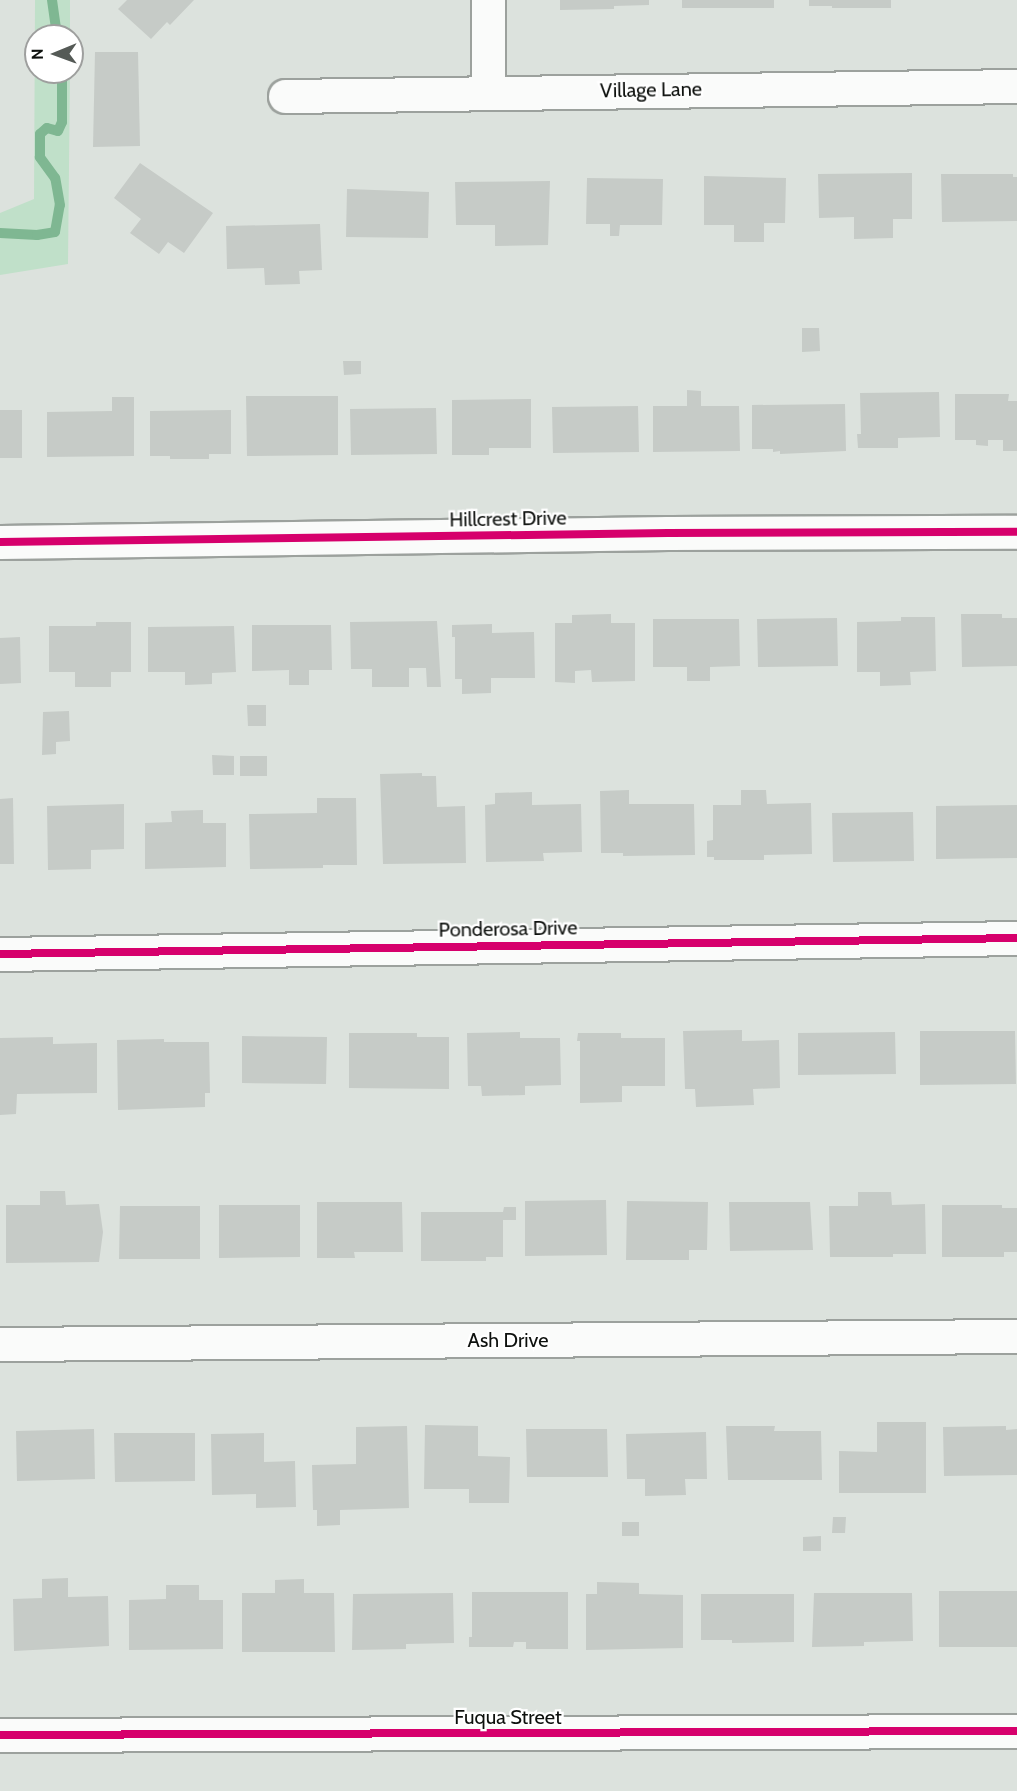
<!DOCTYPE html>
<html>
<head>
<meta charset="utf-8">
<style>
	body { margin:0 }
	#map { position:relative; width:1017px; height:1791px; overflow:hidden; background:#dce2dd; font-family:Cabin,sans-serif }
	div>[style] { position:absolute }
	[style*='--x'] { left:calc(var(--x)*1px); top:calc(var(--y)*1px); width:calc(var(--w)*1px); rotate:calc(var(--a)*1deg) }
	.green>* { inset:0; background:#c0e0c9 }
	.stream>* { height:10px; margin:-5px; padding:0 5px; transform-origin:5px; border-radius:5px; background:#7fb792 }
	.building>* { inset:0; background:#c6cbc7 }
	.roads { filter:drop-shadow(2px 0 #9ca19d) drop-shadow(-2px 0 #9ca19d) drop-shadow(0 2px #9ca19d) drop-shadow(0 -2px #9ca19d) }
	.minor>* { height:33px; margin:-16.5px; padding:0 16.5px; transform-origin:16.5px; border-radius:16.5px; background:#fafbfa }
	.cycleway>* { height:8px; margin:-4px; padding:0 4px; transform-origin:4px; border-radius:4px; background:#d6006c }
	span { translate:-50% -50%; white-space:nowrap; text-align:center; line-height:1.15; -webkit-text-stroke:4.5px #fff; paint-order:stroke }
	.street-label { font-size:20px; color:#0d100d }
	.north { position:absolute; left:24px; top:24px; width:60px; height:60px; box-sizing:border-box; background:#fff; border:2px solid #9e9f9e; border-radius:50%; rotate:269deg; font-size:16px; font-weight:700; line-height:24px; text-align:center; color:#0d100d }
	.north::after { content:''; display:block; margin:auto; width:21px; height:27px; background:#555a56; clip-path:polygon(50% 0,100% 100%,50% 72%,0 100%) }
</style>
</head>
<body>
<div id="map">
	<div class="green">
		<i style="clip-path:polygon(35px 0,70px 0,70px 36px,36px 36px,36px 72px,70px 72px,68px 264px,0 275px,0 213px,34px 199px)"></i>
	</div>
	<div class="stream">
		<i style="--x:52;--y:0;--w:36;--a:82"></i>
		<i style="--x:0;--y:233;--w:37;--a:3"></i>
		<i style="--x:37;--y:235;--w:18;--a:-9"></i>
		<i style="--x:55;--y:232;--w:27;--a:-80"></i>
		<i style="--x:60;--y:205;--w:27;--a:-100"></i>
		<i style="--x:55;--y:178;--w:26;--a:-126"></i>
		<i style="--x:40;--y:157;--w:23;--a:-90"></i>
		<i style="--x:40;--y:134;--w:9;--a:-41"></i>
		<i style="--x:47;--y:128;--w:11;--a:15"></i>
		<i style="--x:58;--y:131;--w:10;--a:-66"></i>
		<i style="--x:62;--y:122;--w:50;--a:-90"></i>
	</div>
	<div class="building">
		<i style="clip-path:polygon(127px 0,194px 0,170px 25px,167px 22px,151px 39px,118px 9px)"></i>
		<i style="clip-path:polygon(560px 0,649px 0,649px 5px,614px 6px,614px 9px,560px 10px)"></i>
		<i style="clip-path:polygon(682px 0,774px 0,774px 8px,682px 8px)"></i>
		<i style="clip-path:polygon(809px 0,891px 0,891px 8px,832px 8px,832px 6px,809px 6px)"></i>
		<i style="clip-path:polygon(95px 52px,138px 52px,140px 146px,93px 147px)"></i>
		<i style="clip-path:polygon(140px 163px,213px 213px,184px 253px,168px 242px,159px 254px,130px 233px,141px 219px,114px 198px)"></i>
		<i style="clip-path:polygon(912px 173px,912px 219px,893px 219px,893px 238px,854px 239px,854px 217px,819px 218px,818px 174px)"></i>
		<i style="clip-path:polygon(941px 174px,1013px 174px,1013px 177px,1017px 177px,1017px 221px,942px 222px)"></i>
		<i style="clip-path:polygon(704px 176px,786px 178px,785px 223px,764px 223px,764px 242px,734px 242px,734px 225px,704px 225px)"></i>
		<i style="clip-path:polygon(587px 178px,663px 179px,662px 225px,620px 225px,619px 236px,610px 236px,610px 224px,586px 224px)"></i>
		<i style="clip-path:polygon(550px 181px,548px 245px,495px 246px,495px 225px,456px 225px,455px 182px)"></i>
		<i style="clip-path:polygon(347px 189px,429px 192px,428px 238px,346px 237px)"></i>
		<i style="clip-path:polygon(320px 224px,322px 270px,299px 271px,300px 284px,265px 285px,264px 268px,227px 269px,226px 226px)"></i>
		<i style="clip-path:polygon(802px 328px,819px 328px,820px 351px,802px 352px)"></i>
		<i style="clip-path:polygon(343px 361px,361px 361px,361px 374px,344px 375px)"></i>
		<i style="clip-path:polygon(687px 390px,701px 391px,701px 406px,739px 406px,740px 451px,653px 452px,653px 406px,687px 406px)"></i>
		<i style="clip-path:polygon(939px 392px,940px 437px,898px 438px,898px 448px,858px 448px,857px 434px,861px 434px,860px 393px)"></i>
		<i style="clip-path:polygon(955px 394px,1009px 394px,1008px 401px,1017px 401px,1017px 451px,1003px 451px,1003px 440px,988px 440px,988px 446px,976px 445px,976px 440px,955px 440px)"></i>
		<i style="clip-path:polygon(246px 396px,338px 396px,338px 455px,247px 456px)"></i>
		<i style="clip-path:polygon(112px 397px,134px 397px,134px 456px,47px 457px,47px 412px,112px 411px)"></i>
		<i style="clip-path:polygon(531px 399px,531px 448px,489px 448px,489px 455px,452px 455px,452px 400px)"></i>
		<i style="clip-path:polygon(845px 404px,846px 451px,780px 454px,780px 451px,773px 452px,773px 449px,752px 449px,752px 405px)"></i>
		<i style="clip-path:polygon(638px 406px,639px 452px,553px 453px,552px 407px)"></i>
		<i style="clip-path:polygon(436px 408px,437px 454px,351px 455px,350px 409px)"></i>
		<i style="clip-path:polygon(0 410px,22px 410px,22px 458px,0 458px)"></i>
		<i style="clip-path:polygon(231px 410px,231px 454px,209px 454px,209px 459px,170px 459px,170px 456px,150px 456px,150px 411px)"></i>
		<i style="clip-path:polygon(611px 614px,611px 623px,635px 623px,635px 681px,592px 682px,591px 670px,575px 671px,575px 683px,555px 682px,555px 623px,572px 623px,572px 615px)"></i>
		<i style="clip-path:polygon(961px 614px,1002px 614px,1002px 618px,1017px 618px,1017px 666px,962px 667px)"></i>
		<i style="clip-path:polygon(901px 617px,935px 617px,936px 671px,910px 672px,911px 685px,880px 686px,880px 672px,857px 672px,857px 622px,901px 621px)"></i>
		<i style="clip-path:polygon(837px 618px,838px 666px,758px 667px,757px 619px)"></i>
		<i style="clip-path:polygon(653px 619px,739px 619px,740px 666px,710px 667px,710px 681px,687px 681px,687px 667px,653px 667px)"></i>
		<i style="clip-path:polygon(437px 621px,441px 687px,427px 687px,426px 668px,409px 668px,409px 687px,372px 687px,372px 669px,351px 669px,350px 622px)"></i>
		<i style="clip-path:polygon(96px 622px,131px 622px,131px 672px,111px 672px,111px 687px,75px 687px,75px 672px,49px 672px,49px 626px,96px 626px)"></i>
		<i style="clip-path:polygon(492px 624px,492px 633px,534px 632px,535px 678px,491px 678px,491px 693px,462px 694px,462px 679px,455px 679px,455px 637px,452px 637px,452px 625px)"></i>
		<i style="clip-path:polygon(252px 625px,331px 625px,332px 670px,309px 670px,309px 685px,289px 685px,289px 670px,252px 671px)"></i>
		<i style="clip-path:polygon(234px 626px,236px 672px,212px 673px,212px 684px,185px 685px,185px 672px,148px 672px,148px 627px)"></i>
		<i style="clip-path:polygon(20px 637px,21px 683px,0 684px,0 638px)"></i>
		<i style="clip-path:polygon(247px 705px,266px 705px,266px 726px,248px 726px)"></i>
		<i style="clip-path:polygon(69px 711px,70px 741px,56px 742px,56px 754px,42px 755px,43px 712px)"></i>
		<i style="clip-path:polygon(212px 755px,234px 756px,234px 775px,213px 775px)"></i>
		<i style="clip-path:polygon(240px 756px,267px 756px,267px 776px,240px 776px)"></i>
		<i style="clip-path:polygon(422px 773px,422px 776px,436px 776px,437px 807px,465px 806px,466px 863px,383px 864px,380px 774px)"></i>
		<i style="clip-path:polygon(629px 790px,629px 804px,694px 804px,695px 855px,623px 856px,623px 853px,601px 853px,600px 791px)"></i>
		<i style="clip-path:polygon(741px 790px,766px 790px,767px 804px,811px 803px,812px 854px,764px 855px,764px 860px,714px 860px,714px 857px,707px 857px,707px 841px,713px 840px,713px 805px,741px 805px)"></i>
		<i style="clip-path:polygon(532px 792px,532px 805px,581px 804px,582px 852px,543px 853px,544px 861px,486px 862px,485px 805px,495px 804px,495px 793px)"></i>
		<i style="clip-path:polygon(13px 798px,14px 864px,0 864px,0 799px)"></i>
		<i style="clip-path:polygon(317px 798px,356px 798px,357px 865px,323px 865px,323px 868px,250px 869px,249px 814px,317px 813px)"></i>
		<i style="clip-path:polygon(124px 804px,124px 849px,91px 850px,91px 869px,48px 870px,47px 806px)"></i>
		<i style="clip-path:polygon(1017px 805px,1017px 858px,936px 859px,936px 806px)"></i>
		<i style="clip-path:polygon(203px 810px,203px 823px,226px 823px,226px 867px,145px 869px,145px 823px,172px 822px,171px 811px)"></i>
		<i style="clip-path:polygon(913px 812px,914px 861px,833px 862px,832px 813px)"></i>
		<i style="clip-path:polygon(742px 1030px,742px 1041px,779px 1040px,780px 1088px,753px 1089px,754px 1105px,696px 1107px,695px 1089px,685px 1089px,683px 1031px)"></i>
		<i style="clip-path:polygon(920px 1031px,1015px 1031px,1016px 1084px,920px 1085px)"></i>
		<i style="clip-path:polygon(520px 1032px,520px 1038px,560px 1038px,561px 1085px,525px 1086px,525px 1095px,482px 1096px,481px 1086px,468px 1086px,467px 1033px)"></i>
		<i style="clip-path:polygon(895px 1032px,896px 1074px,798px 1075px,798px 1033px)"></i>
		<i style="clip-path:polygon(349px 1033px,417px 1033px,417px 1037px,449px 1037px,449px 1089px,349px 1088px)"></i>
		<i style="clip-path:polygon(578px 1033px,621px 1033px,621px 1038px,665px 1038px,665px 1086px,622px 1086px,622px 1102px,580px 1103px,580px 1041px,577px 1041px)"></i>
		<i style="clip-path:polygon(242px 1036px,327px 1037px,326px 1084px,242px 1083px)"></i>
		<i style="clip-path:polygon(53px 1037px,53px 1044px,97px 1043px,97px 1093px,17px 1094px,16px 1114px,0 1115px,0 1038px)"></i>
		<i style="clip-path:polygon(164px 1039px,164px 1042px,209px 1042px,210px 1093px,205px 1093px,205px 1107px,118px 1110px,117px 1040px)"></i>
		<i style="clip-path:polygon(40px 1191px,65px 1191px,66px 1205px,99px 1204px,103px 1232px,99px 1262px,6px 1263px,6px 1205px,40px 1205px)"></i>
		<i style="clip-path:polygon(858px 1192px,891px 1192px,892px 1205px,925px 1204px,926px 1254px,893px 1254px,893px 1257px,830px 1257px,829px 1206px,858px 1206px)"></i>
		<i style="clip-path:polygon(606px 1200px,607px 1255px,525px 1256px,525px 1201px)"></i>
		<i style="clip-path:polygon(627px 1201px,708px 1202px,707px 1250px,689px 1250px,689px 1260px,626px 1260px)"></i>
		<i style="clip-path:polygon(317px 1202px,402px 1202px,403px 1252px,354px 1252px,355px 1258px,317px 1258px)"></i>
		<i style="clip-path:polygon(729px 1202px,810px 1202px,813px 1250px,730px 1251px)"></i>
		<i style="clip-path:polygon(219px 1205px,300px 1205px,300px 1257px,219px 1258px)"></i>
		<i style="clip-path:polygon(942px 1205px,1002px 1205px,1002px 1208px,1017px 1208px,1017px 1252px,1004px 1252px,1004px 1257px,942px 1257px)"></i>
		<i style="clip-path:polygon(120px 1206px,200px 1206px,200px 1259px,119px 1259px)"></i>
		<i style="clip-path:polygon(504px 1207px,516px 1207px,516px 1220px,503px 1220px,503px 1257px,486px 1257px,486px 1261px,421px 1261px,421px 1212px,503px 1212px)"></i>
		<i style="clip-path:polygon(877px 1422px,926px 1422px,926px 1493px,839px 1493px,839px 1451px,877px 1452px)"></i>
		<i style="clip-path:polygon(425px 1425px,478px 1426px,478px 1456px,510px 1457px,509px 1503px,469px 1503px,469px 1489px,424px 1489px)"></i>
		<i style="clip-path:polygon(407px 1426px,409px 1508px,340px 1510px,340px 1525px,317px 1526px,317px 1510px,313px 1510px,312px 1465px,356px 1464px,356px 1427px)"></i>
		<i style="clip-path:polygon(726px 1426px,775px 1426px,774px 1431px,821px 1431px,822px 1480px,728px 1480px)"></i>
		<i style="clip-path:polygon(1006px 1426px,1006px 1430px,1017px 1429px,1017px 1475px,944px 1476px,943px 1427px)"></i>
		<i style="clip-path:polygon(94px 1429px,95px 1479px,17px 1481px,16px 1431px)"></i>
		<i style="clip-path:polygon(526px 1429px,607px 1429px,608px 1477px,527px 1477px)"></i>
		<i style="clip-path:polygon(706px 1432px,707px 1479px,685px 1479px,686px 1495px,645px 1496px,645px 1479px,627px 1479px,626px 1434px)"></i>
		<i style="clip-path:polygon(114px 1433px,195px 1433px,195px 1481px,115px 1482px)"></i>
		<i style="clip-path:polygon(264px 1433px,264px 1462px,295px 1461px,296px 1507px,256px 1508px,256px 1494px,212px 1495px,211px 1434px)"></i>
		<i style="clip-path:polygon(833px 1517px,846px 1517px,845px 1533px,832px 1533px)"></i>
		<i style="clip-path:polygon(622px 1522px,639px 1522px,639px 1536px,622px 1536px)"></i>
		<i style="clip-path:polygon(821px 1536px,821px 1551px,803px 1551px,803px 1537px)"></i>
		<i style="clip-path:polygon(68px 1578px,68px 1597px,108px 1596px,109px 1646px,14px 1651px,13px 1599px,42px 1598px,42px 1579px)"></i>
		<i style="clip-path:polygon(304px 1579px,304px 1593px,334px 1593px,335px 1652px,242px 1652px,242px 1593px,275px 1593px,275px 1580px)"></i>
		<i style="clip-path:polygon(597px 1582px,639px 1583px,639px 1594px,683px 1595px,683px 1648px,586px 1650px,586px 1594px,597px 1594px)"></i>
		<i style="clip-path:polygon(166px 1585px,199px 1585px,199px 1600px,223px 1600px,223px 1649px,129px 1650px,129px 1600px,166px 1599px)"></i>
		<i style="clip-path:polygon(939px 1591px,1017px 1591px,1017px 1647px,939px 1647px)"></i>
		<i style="clip-path:polygon(472px 1592px,568px 1592px,568px 1649px,526px 1649px,526px 1642px,514px 1642px,513px 1647px,469px 1647px,469px 1637px,472px 1637px)"></i>
		<i style="clip-path:polygon(453px 1593px,454px 1643px,406px 1644px,406px 1649px,352px 1650px,353px 1594px)"></i>
		<i style="clip-path:polygon(814px 1593px,912px 1593px,913px 1641px,864px 1642px,864px 1646px,812px 1647px)"></i>
		<i style="clip-path:polygon(701px 1594px,794px 1594px,794px 1642px,732px 1643px,732px 1640px,701px 1640px)"></i>
	</div>
	<div class="roads">
		<div class="minor">
			<i style="--x:488;--y:92;--w:92;--a:-90"></i>
			<i style="--x:285;--y:96;--w:732;--a:-0.78"></i>
			<i style="--x:0;--y:542;--w:668;--a:-0.77"></i>
			<i style="--x:668;--y:533;--w:349;--a:-0.2"></i>
			<i style="--x:0;--y:954;--w:1017;--a:-0.9"></i>
			<i style="--x:0;--y:1344;--w:1017;--a:-0.45"></i>
			<i style="--x:0;--y:1735;--w:1017;--a:-0.23"></i>
		</div>
	</div>
	<div class="cycleway">
		<i style="--x:0;--y:542;--w:668;--a:-0.77"></i>
		<i style="--x:668;--y:533;--w:349;--a:-0.2"></i>
		<i style="--x:0;--y:954;--w:1017;--a:-0.9"></i>
		<i style="--x:0;--y:1735;--w:1017;--a:-0.23"></i>
	</div>
	<div class="street-label">
		<span style="left:651px;top:90px;rotate:-1deg">Village Lane</span>
		<span style="left:508px;top:519px;rotate:-1deg">Hillcrest Drive</span>
		<span style="left:508px;top:929px;rotate:-1deg">Ponderosa Drive</span>
		<span style="left:508px;top:1340px">Ash Drive</span>
		<span style="left:508px;top:1717px">Fuqua Street</span>
	</div>
	<div class="north">N</div>
</div>
</body>
</html>
